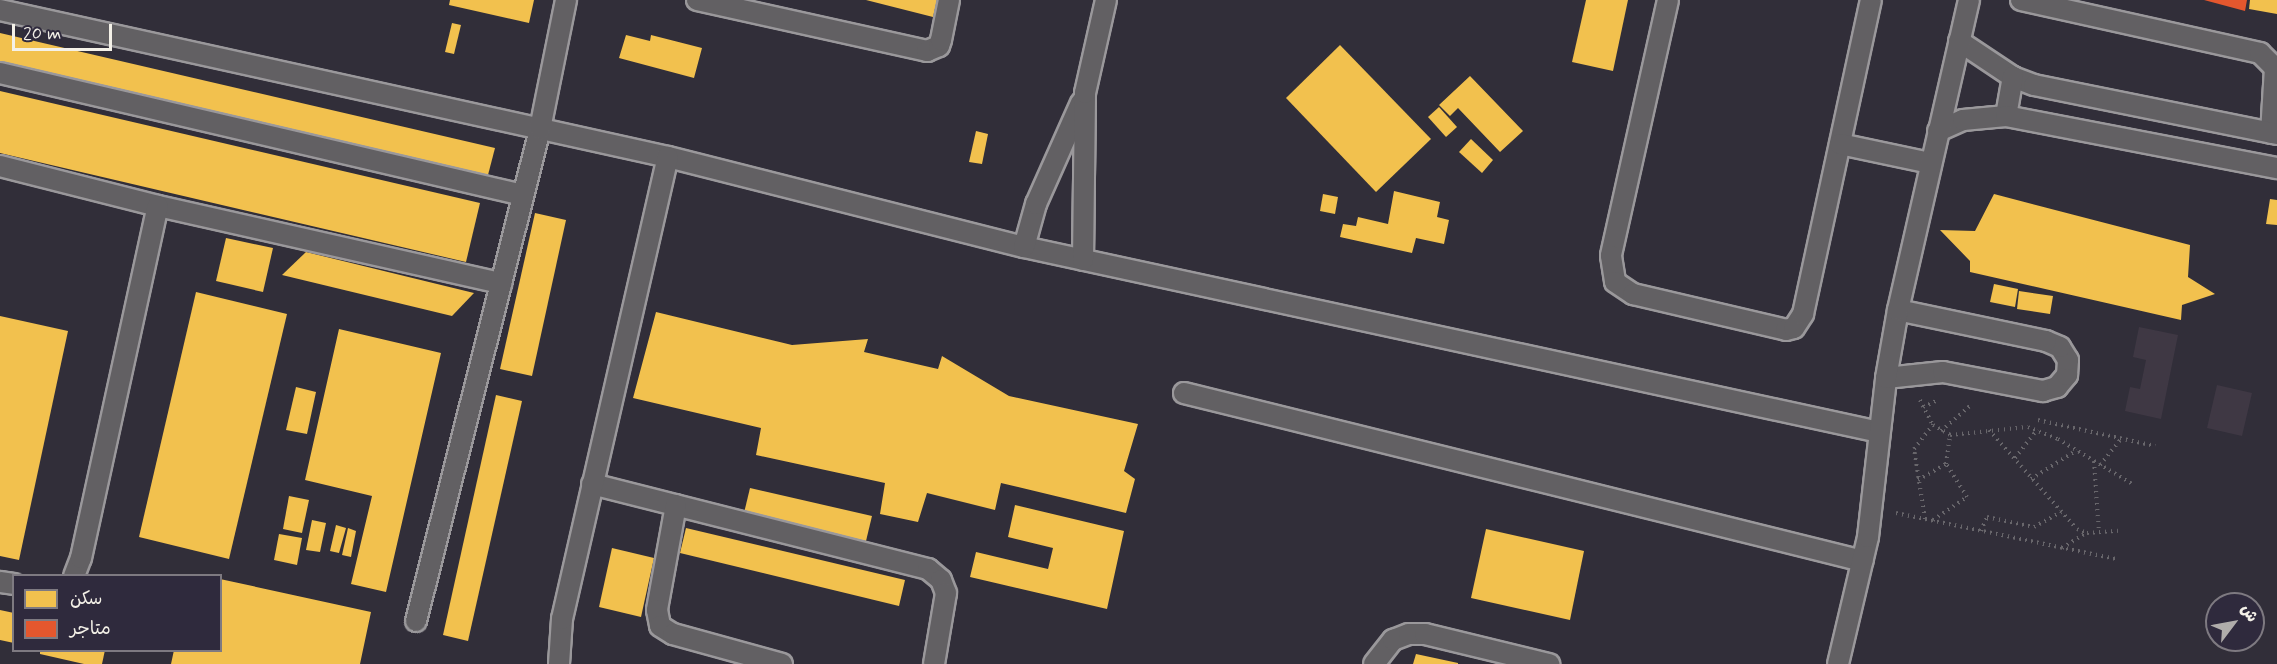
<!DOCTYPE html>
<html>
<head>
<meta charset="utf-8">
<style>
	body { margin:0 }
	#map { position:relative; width:2277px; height:664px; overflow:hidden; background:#312e39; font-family:Mynerve,"Playpen Sans Arabic",sans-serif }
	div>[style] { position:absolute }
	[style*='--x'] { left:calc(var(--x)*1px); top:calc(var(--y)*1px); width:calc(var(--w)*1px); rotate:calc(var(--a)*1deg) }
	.built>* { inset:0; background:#3f3844 }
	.homes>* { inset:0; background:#f2c14e }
	.shops>* { inset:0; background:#e4572e }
	.path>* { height:4px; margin-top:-2px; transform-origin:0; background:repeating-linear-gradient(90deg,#68666b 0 1.5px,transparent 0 6px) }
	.roads { filter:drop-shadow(2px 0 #9a989b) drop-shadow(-2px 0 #9a989b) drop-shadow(0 2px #9a989b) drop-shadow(0 -2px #9a989b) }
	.lane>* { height:20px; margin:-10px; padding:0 10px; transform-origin:10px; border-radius:10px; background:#626063 }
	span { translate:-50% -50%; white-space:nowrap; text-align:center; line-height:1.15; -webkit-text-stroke:6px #2f2a3d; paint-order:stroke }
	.legend { position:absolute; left:12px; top:574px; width:210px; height:78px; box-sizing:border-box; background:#2f2a3d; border:2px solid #7e7a81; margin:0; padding:8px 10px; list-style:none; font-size:18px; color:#f4f1e8 }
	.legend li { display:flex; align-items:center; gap:12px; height:30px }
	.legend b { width:30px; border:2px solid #7e7a81 }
	.north { position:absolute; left:2205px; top:592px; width:60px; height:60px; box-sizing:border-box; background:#2f2a3d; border:2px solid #7e7a81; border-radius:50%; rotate:58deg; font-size:16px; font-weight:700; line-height:24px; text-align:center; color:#f4f1e8 }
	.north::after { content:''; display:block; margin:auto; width:21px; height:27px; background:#b0adab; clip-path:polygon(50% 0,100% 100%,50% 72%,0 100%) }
	.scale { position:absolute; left:12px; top:24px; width:100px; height:27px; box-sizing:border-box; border:3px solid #f4f1e8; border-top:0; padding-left:8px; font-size:18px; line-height:21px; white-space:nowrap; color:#f4f1e8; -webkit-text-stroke:4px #2f2a3d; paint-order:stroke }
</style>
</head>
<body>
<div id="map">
	<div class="built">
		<i style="clip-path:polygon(2139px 327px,2178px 335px,2161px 419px,2125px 411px,2130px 387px,2140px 389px,2146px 360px,2133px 357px)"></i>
		<i style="clip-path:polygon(2217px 385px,2252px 393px,2242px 436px,2207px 428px)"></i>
	</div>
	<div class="homes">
		<i style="clip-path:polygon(450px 0,534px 0,529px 23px,449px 5px)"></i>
		<i style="clip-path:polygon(866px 0,937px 0,933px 17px)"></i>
		<i style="clip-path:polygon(1586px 0,1628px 0,1613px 71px,1572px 62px)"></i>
		<i style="clip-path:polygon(2250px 0,2277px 0,2277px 14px,2249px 9px)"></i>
		<i style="clip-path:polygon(452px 23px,461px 25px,454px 54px,445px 52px)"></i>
		<i style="clip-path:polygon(0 33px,495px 148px,488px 175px,0 62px)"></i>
		<i style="clip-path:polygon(626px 35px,650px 41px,651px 35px,702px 48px,694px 78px,619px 58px)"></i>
		<i style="clip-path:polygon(1340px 45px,1431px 139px,1376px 192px,1286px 98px)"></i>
		<i style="clip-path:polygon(1470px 76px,1523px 131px,1500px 152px,1458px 108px,1450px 116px,1439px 105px)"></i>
		<i style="clip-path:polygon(0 91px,480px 203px,466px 262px,0 153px)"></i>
		<i style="clip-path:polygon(1439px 107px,1457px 127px,1446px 137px,1428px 117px)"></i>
		<i style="clip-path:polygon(976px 131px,988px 134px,982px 164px,969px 162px)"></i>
		<i style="clip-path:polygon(1471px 139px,1493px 160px,1482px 173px,1459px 152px)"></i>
		<i style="clip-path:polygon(1394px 191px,1440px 202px,1437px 217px,1449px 220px,1444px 244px,1416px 238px,1412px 253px,1340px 237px,1343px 224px,1356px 226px,1358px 217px,1388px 224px)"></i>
		<i style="clip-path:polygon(1323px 194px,1338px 197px,1335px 214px,1320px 211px)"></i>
		<i style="clip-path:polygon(1994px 194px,2190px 245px,2188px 277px,2215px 294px,2182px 305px,2181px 320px,1970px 272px,1970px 261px,1940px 230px,1975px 231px)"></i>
		<i style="clip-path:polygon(2270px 199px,2277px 200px,2277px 225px,2266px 224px)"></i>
		<i style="clip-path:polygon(535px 213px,566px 220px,532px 376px,500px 369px)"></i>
		<i style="clip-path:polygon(226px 238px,273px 248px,263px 292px,216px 281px)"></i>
		<i style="clip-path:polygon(306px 252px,474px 293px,452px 316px,282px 275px)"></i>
		<i style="clip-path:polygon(1994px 284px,2018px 289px,2015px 307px,1990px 302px)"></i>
		<i style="clip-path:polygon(2019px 291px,2053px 296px,2050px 314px,2017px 309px)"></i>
		<i style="clip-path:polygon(196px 292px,287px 314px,229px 559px,139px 537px)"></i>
		<i style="clip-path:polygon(656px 312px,792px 345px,868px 339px,864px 352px,938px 369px,942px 356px,1009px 396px,1138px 424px,1124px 471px,1135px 479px,1126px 513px,1001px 483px,995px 510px,927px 493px,918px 522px,880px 514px,885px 483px,756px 455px,761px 428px,633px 398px)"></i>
		<i style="clip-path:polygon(0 316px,68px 331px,19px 560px,0 556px)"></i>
		<i style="clip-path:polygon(339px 329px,441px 353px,386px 592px,351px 584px,372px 496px,305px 480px)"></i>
		<i style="clip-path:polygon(296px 387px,316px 392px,307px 434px,286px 430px)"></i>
		<i style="clip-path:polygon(496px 395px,522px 401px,468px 641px,443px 635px)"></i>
		<i style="clip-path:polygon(750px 488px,872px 516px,866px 541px,744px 513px)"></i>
		<i style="clip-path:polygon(289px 496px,309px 500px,302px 533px,283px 529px)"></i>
		<i style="clip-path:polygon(1015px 505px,1124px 531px,1107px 609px,970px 577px,976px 552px,1048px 569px,1053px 548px,1008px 537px)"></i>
		<i style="clip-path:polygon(312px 520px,326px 523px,320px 552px,306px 550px)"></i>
		<i style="clip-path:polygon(336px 525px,346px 528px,339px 553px,330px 551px)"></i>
		<i style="clip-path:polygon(348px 528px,356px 531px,351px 557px,342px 555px)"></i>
		<i style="clip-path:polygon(686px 528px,905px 580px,899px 606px,680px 553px)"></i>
		<i style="clip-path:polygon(1486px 529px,1584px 551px,1570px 620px,1471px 598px)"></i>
		<i style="clip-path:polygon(279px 534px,302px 538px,297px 565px,274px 560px)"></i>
		<i style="clip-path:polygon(612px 548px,654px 558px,641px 617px,599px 607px)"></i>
		<i style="clip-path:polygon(220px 579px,371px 612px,360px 664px,171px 664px,174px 650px,220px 650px)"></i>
		<i style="clip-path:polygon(0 610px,14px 613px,14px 643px,0 640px)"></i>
		<i style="clip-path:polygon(40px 650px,105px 650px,102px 664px,84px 664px,40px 654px)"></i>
		<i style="clip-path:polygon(1416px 654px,1458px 663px,1458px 664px,1413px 664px)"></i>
	</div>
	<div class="shops">
		<i style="clip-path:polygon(2204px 0,2247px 0,2245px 11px)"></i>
	</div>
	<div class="path">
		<i style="--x:1920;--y:400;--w:28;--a:63"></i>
		<i style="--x:1933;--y:425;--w:20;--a:30"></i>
		<i style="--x:1950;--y:435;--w:78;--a:-5.9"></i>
		<i style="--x:2028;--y:427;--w:32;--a:22"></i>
		<i style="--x:2058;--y:439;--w:89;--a:31.2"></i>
		<i style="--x:1923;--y:407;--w:14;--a:-25"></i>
		<i style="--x:2038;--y:420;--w:120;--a:12.5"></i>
		<i style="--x:1989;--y:430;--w:132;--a:48.4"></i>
		<i style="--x:2077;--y:529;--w:11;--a:22"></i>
		<i style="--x:2087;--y:533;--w:31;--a:-4"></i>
		<i style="--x:1941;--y:431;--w:40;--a:-41"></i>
		<i style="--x:2015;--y:458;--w:36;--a:-52"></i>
		<i style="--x:2094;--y:461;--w:71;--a:86"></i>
		<i style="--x:2100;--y:465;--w:33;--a:-51"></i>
		<i style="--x:2031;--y:479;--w:54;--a:-32.2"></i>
		<i style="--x:1918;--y:480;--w:32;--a:-30"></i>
		<i style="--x:1896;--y:513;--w:225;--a:11.8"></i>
		<i style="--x:1925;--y:519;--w:71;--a:-98.9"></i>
		<i style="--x:1914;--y:449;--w:31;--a:-52"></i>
		<i style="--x:1933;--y:520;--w:41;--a:-34.1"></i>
		<i style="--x:1967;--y:497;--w:39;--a:-122"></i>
		<i style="--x:1946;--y:464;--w:29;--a:-82"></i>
		<i style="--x:1981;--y:531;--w:15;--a:-67"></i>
		<i style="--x:1987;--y:517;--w:48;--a:12"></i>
		<i style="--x:2034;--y:527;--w:31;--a:-29"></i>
		<i style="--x:2062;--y:548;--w:28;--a:-32"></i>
	</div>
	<div class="roads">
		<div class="lane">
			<i style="--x:697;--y:0;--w:236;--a:12.5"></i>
			<i style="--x:927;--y:51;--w:13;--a:-23"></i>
			<i style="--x:939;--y:46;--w:6;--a:-72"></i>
			<i style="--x:941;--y:40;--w:41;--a:-78.7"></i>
			<i style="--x:1668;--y:0;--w:262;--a:102.6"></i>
			<i style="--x:1611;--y:256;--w:26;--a:81"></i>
			<i style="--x:1615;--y:282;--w:22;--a:34"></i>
			<i style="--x:1633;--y:294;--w:157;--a:13.2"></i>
			<i style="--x:1786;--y:330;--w:8;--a:-14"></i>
			<i style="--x:1794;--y:328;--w:17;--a:-57"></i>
			<i style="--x:1803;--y:314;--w:321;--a:-77.8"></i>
			<i style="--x:2021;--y:0;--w:245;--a:12.5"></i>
			<i style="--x:2260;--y:53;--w:21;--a:45"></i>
			<i style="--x:2275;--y:68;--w:65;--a:93.5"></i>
			<i style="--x:0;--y:10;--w:684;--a:12.41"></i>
			<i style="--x:668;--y:157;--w:367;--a:14.2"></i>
			<i style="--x:1024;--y:247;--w:875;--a:12.21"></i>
			<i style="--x:1959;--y:41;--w:65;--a:33.7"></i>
			<i style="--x:2013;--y:77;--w:22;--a:21"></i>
			<i style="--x:2034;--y:85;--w:248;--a:11.4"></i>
			<i style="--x:0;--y:73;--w:537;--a:13.13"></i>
			<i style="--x:2006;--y:116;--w:40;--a:-80"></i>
			<i style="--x:1938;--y:131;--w:27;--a:-24"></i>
			<i style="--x:1963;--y:120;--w:43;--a:-5.3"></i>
			<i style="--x:2006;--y:116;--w:276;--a:10.9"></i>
			<i style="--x:1840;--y:144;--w:92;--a:11.9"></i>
			<i style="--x:0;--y:166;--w:163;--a:14.2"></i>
			<i style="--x:158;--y:206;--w:352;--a:12.7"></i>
			<i style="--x:1024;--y:247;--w:45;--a:-74.4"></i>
			<i style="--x:1036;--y:204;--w:111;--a:-66"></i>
			<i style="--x:1083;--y:260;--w:167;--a:-89.3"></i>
			<i style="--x:1085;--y:93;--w:95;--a:-77.3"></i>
			<i style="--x:1886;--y:378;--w:57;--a:-6"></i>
			<i style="--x:1943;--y:372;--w:102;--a:10.8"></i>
			<i style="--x:2043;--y:391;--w:15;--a:-16"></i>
			<i style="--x:2057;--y:387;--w:16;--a:-50"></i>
			<i style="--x:2067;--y:375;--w:15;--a:-86"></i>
			<i style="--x:2068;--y:360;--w:15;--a:-122"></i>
			<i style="--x:2060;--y:347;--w:15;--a:-157"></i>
			<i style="--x:2046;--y:341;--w:151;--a:-168.2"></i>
			<i style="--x:1184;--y:393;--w:699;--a:13.9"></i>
			<i style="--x:592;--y:484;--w:347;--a:14.2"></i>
			<i style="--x:928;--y:569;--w:17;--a:40"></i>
			<i style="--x:941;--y:580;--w:14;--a:69"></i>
			<i style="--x:946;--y:593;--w:72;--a:99.6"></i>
			<i style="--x:676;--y:505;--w:107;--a:100.3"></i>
			<i style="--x:657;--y:610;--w:16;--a:79"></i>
			<i style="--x:660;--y:626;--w:15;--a:32"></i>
			<i style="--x:673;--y:634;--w:113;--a:15.4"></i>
			<i style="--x:74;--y:576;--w:19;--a:-69"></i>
			<i style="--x:81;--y:558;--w:360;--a:-77.7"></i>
			<i style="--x:0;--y:582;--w:14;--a:8"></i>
			<i style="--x:416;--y:621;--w:507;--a:-75.85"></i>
			<i style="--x:540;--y:129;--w:132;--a:-78.6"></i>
			<i style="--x:559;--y:664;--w:45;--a:-86.2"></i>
			<i style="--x:562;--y:619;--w:474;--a:-77.1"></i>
			<i style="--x:1374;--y:664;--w:31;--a:-52"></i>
			<i style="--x:1393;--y:640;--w:17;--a:-21"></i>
			<i style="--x:1409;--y:634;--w:16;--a:0"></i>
			<i style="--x:1425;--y:634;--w:128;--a:13.6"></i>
			<i style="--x:1838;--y:664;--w:130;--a:-76.7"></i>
			<i style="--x:1868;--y:537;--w:160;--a:-83.5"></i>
			<i style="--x:1886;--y:378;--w:69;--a:-80"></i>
			<i style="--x:1898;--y:310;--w:318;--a:-77.1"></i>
		</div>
	</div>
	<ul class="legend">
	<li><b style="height:16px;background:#f2c14e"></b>سكن</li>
	<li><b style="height:16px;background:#e4572e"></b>متاجر</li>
	</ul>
	<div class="north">ش</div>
	<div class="scale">20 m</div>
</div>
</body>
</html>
